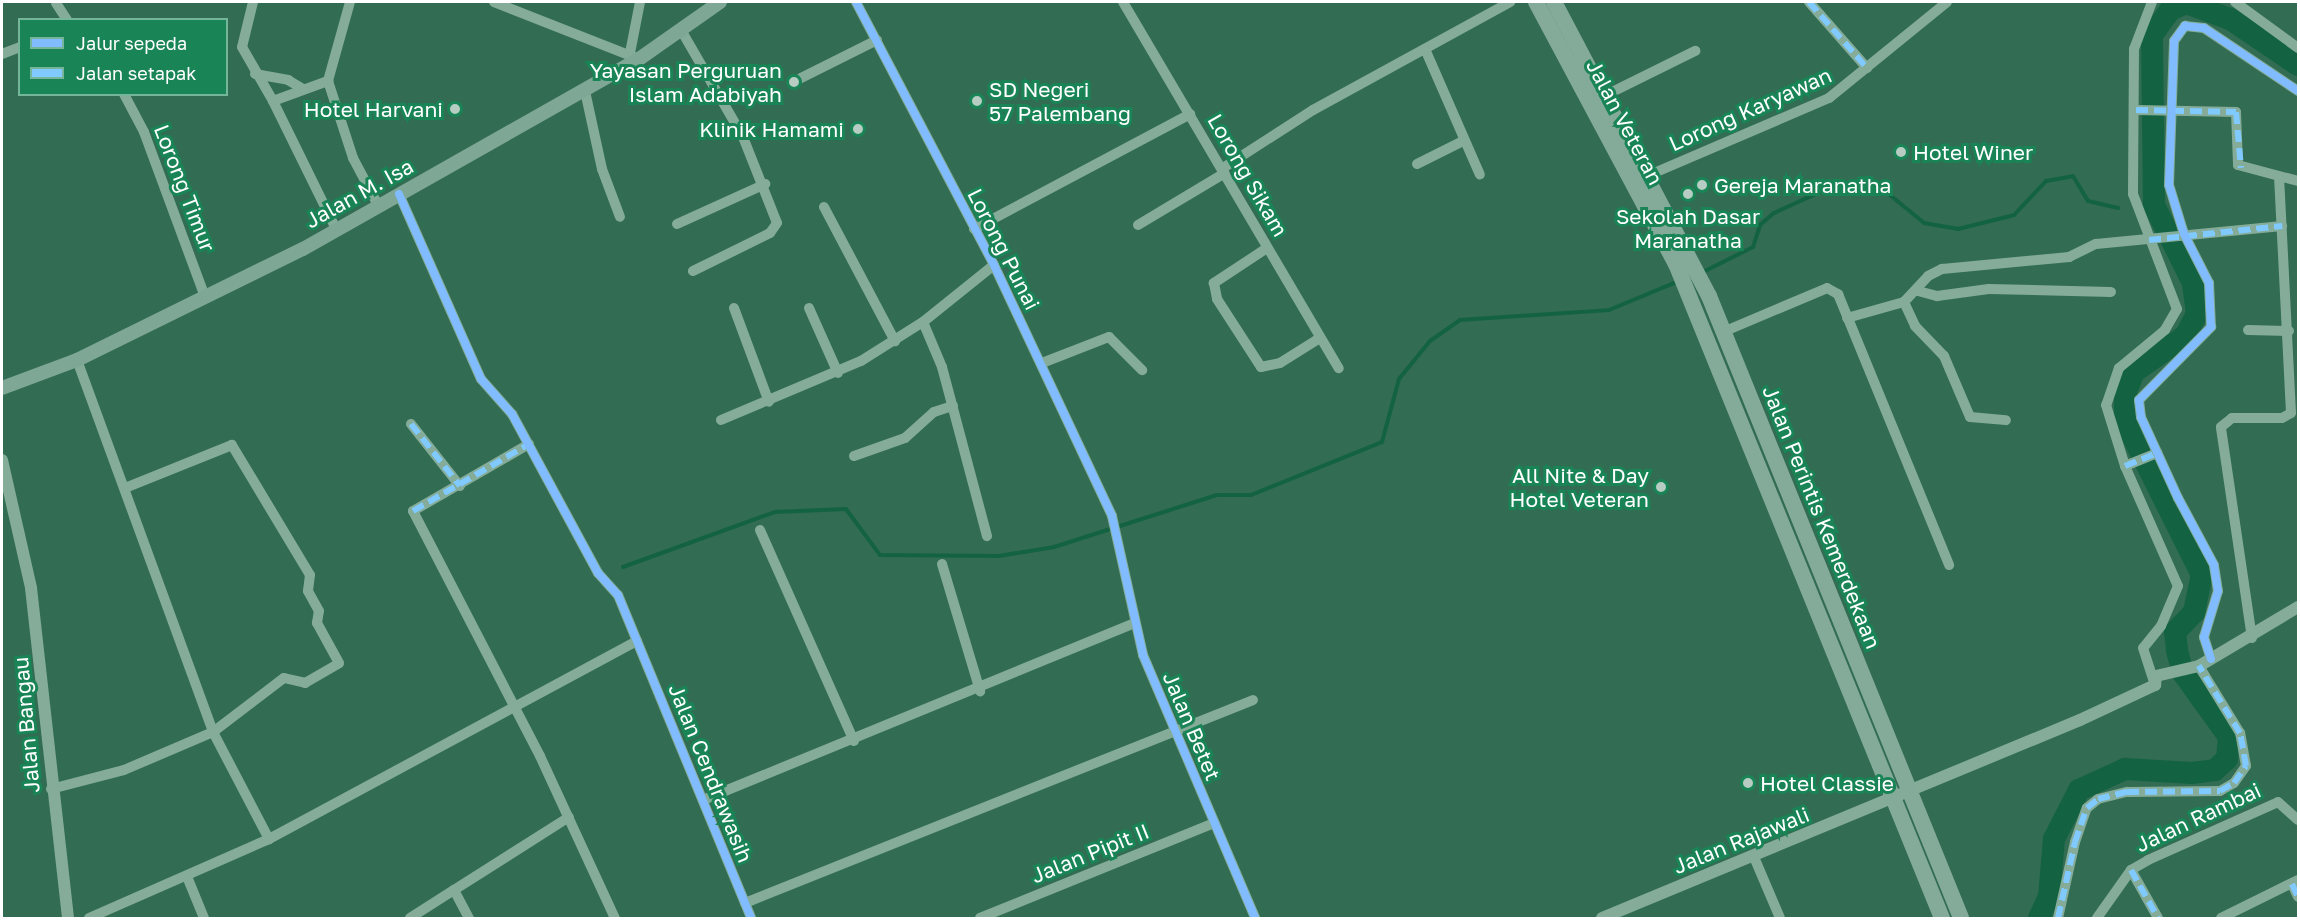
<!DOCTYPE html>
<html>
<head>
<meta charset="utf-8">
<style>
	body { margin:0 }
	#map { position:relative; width:2300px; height:920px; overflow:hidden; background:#326c52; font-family:"Golos Text",sans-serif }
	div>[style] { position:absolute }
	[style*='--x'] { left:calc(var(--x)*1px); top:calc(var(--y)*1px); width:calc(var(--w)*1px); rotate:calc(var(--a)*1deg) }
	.stream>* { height:4px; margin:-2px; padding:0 2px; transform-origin:2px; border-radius:2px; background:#136342 }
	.river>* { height:22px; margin:-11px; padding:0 11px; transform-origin:11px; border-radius:11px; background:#136342 }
	.minor>* { height:10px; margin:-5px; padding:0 5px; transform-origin:5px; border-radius:5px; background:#84ac99 }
	.tertiary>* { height:12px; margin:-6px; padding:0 6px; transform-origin:6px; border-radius:6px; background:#84ac99 }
	.secondary>* { height:14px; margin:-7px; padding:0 7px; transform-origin:7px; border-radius:7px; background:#7ea795 }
	.trunk>* { height:16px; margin:-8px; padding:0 8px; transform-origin:8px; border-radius:8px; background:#84aa99 }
	.quiet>* { height:6px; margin-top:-3px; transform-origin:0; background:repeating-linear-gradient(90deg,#80caff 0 12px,transparent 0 18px) }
	.cycleway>* { height:8px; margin:-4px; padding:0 4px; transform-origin:4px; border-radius:4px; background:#80bcff }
	.dots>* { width:16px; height:16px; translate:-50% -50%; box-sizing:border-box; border:3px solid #198456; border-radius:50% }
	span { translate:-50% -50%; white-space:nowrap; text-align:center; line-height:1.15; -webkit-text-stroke:6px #198456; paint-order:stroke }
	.poi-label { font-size:21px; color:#fff }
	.right { translate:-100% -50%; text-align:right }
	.left { translate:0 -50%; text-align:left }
	.street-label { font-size:21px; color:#fff }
	.frame { position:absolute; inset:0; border:3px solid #fff; pointer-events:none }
	.legend { position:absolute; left:18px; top:18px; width:210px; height:78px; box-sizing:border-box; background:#198456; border:2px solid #75b59a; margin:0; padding:8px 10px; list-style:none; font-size:18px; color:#fff }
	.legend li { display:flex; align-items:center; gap:12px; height:30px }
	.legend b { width:30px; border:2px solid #75b59a }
</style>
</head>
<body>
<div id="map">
	<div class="stream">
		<i style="--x:2142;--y:206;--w:12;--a:-5"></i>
		<i style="--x:1703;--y:272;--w:56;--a:-26.6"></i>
		<i style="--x:1753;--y:247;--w:23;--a:-72"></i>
		<i style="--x:1760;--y:225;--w:18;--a:-41"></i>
		<i style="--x:1774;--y:213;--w:65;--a:-24.6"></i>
		<i style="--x:1833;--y:186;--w:46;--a:0"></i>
		<i style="--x:1879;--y:186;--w:58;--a:39.4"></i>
		<i style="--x:1924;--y:223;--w:35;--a:10"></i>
		<i style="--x:1958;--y:229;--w:58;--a:-14"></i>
		<i style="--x:2014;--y:215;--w:47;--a:-46.7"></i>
		<i style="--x:2046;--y:181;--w:27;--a:-10"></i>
		<i style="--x:2073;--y:176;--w:29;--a:59"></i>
		<i style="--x:2088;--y:201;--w:31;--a:13"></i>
		<i style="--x:623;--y:567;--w:162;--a:-19.9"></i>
		<i style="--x:775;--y:512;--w:71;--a:-2.4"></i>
		<i style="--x:846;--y:509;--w:57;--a:53.5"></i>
		<i style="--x:880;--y:555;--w:119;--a:0.5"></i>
		<i style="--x:999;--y:556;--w:56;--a:-9.3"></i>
		<i style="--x:1054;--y:547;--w:171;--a:-17.7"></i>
		<i style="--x:1217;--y:495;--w:34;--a:0"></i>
		<i style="--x:1251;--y:495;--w:141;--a:-22"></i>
		<i style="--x:1382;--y:442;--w:65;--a:-74.9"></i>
		<i style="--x:1399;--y:379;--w:49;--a:-50.8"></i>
		<i style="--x:1430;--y:341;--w:37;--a:-35"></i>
		<i style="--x:1460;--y:320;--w:149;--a:-3.8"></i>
		<i style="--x:1609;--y:310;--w:76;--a:-22.5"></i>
	</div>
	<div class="river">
		<i style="--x:2039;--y:918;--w:23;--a:-65"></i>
		<i style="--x:2049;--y:897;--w:58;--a:-85.1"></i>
		<i style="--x:2054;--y:839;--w:55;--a:-63"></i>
		<i style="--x:2079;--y:790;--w:51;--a:-24.5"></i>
		<i style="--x:2125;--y:769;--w:67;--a:3.4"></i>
		<i style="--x:2192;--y:773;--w:23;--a:-7"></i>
		<i style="--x:2215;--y:770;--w:16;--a:-43"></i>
		<i style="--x:2227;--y:759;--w:22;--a:-85"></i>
		<i style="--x:2229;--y:737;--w:79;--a:-125.7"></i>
		<i style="--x:2183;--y:673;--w:24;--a:-105"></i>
		<i style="--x:2177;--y:650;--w:18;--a:-96"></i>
		<i style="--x:2175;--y:632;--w:28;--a:-46"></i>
		<i style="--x:2194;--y:612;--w:38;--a:-78"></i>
		<i style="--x:2202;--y:575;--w:172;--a:-116.6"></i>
		<i style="--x:2125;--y:421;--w:26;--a:-90"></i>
		<i style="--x:2125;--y:395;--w:25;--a:-69"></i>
		<i style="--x:2134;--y:372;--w:64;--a:-35.4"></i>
		<i style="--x:2186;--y:335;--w:25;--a:-63"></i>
		<i style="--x:2197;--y:313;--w:30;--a:-98"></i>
		<i style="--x:2193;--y:283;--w:87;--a:-116.6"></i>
		<i style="--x:2154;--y:205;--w:170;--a:-90.7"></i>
		<i style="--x:2152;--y:35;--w:31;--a:-54"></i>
		<i style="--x:2170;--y:10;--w:17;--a:-24"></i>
		<i style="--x:2186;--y:3;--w:47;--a:20"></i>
		<i style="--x:2230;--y:19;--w:82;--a:34.1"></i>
	</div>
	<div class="minor">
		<i style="--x:253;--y:2;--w:46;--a:103.7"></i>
		<i style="--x:242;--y:47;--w:62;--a:60.1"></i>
		<i style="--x:273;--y:101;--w:59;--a:-20"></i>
		<i style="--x:350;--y:2;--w:82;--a:105.6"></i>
		<i style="--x:328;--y:81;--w:81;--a:72"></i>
		<i style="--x:353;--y:158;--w:53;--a:62"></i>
		<i style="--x:494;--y:2;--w:156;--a:21.5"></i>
		<i style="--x:856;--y:2;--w:297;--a:62.3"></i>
		<i style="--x:994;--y:265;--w:277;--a:64.8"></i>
		<i style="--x:1112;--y:516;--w:142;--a:77.4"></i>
		<i style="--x:1143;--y:655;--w:286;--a:66.9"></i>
		<i style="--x:1123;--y:2;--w:425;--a:59.5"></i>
		<i style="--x:1809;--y:2;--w:88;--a:48.7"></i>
		<i style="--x:2152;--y:2;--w:50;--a:111"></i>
		<i style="--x:2134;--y:49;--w:145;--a:90.4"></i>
		<i style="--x:2133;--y:194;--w:123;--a:69.1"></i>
		<i style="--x:2177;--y:309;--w:24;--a:120"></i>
		<i style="--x:2165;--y:330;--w:60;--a:140.4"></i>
		<i style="--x:2119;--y:368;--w:39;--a:109"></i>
		<i style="--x:2106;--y:405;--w:64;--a:72.7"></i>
		<i style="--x:2125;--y:466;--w:131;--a:66.2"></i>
		<i style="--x:2178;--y:586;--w:43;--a:113"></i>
		<i style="--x:2161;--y:626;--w:28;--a:129"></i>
		<i style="--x:2143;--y:648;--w:39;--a:72"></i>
		<i style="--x:2235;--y:2;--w:78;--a:36.1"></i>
		<i style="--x:56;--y:3;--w:20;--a:57"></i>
		<i style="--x:681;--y:30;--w:124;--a:59.9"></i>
		<i style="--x:743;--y:137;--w:92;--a:68.4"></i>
		<i style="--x:777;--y:223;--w:12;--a:125"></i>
		<i style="--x:770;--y:233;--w:86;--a:153.7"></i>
		<i style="--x:1425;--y:49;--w:137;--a:66.4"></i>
		<i style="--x:630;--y:53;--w:52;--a:-78.9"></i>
		<i style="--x:2;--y:54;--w:19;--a:-21"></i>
		<i style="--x:255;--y:74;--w:34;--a:10"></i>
		<i style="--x:288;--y:80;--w:17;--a:31"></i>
		<i style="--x:801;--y:78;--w:85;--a:-26.6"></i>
		<i style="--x:585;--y:91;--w:80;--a:77.7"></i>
		<i style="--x:602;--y:169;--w:51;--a:69.4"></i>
		<i style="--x:124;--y:94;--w:43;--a:62.2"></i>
		<i style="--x:144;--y:132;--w:176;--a:69.7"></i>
		<i style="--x:1604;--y:96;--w:102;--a:-26.3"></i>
		<i style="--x:273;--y:101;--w:140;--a:63.8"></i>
		<i style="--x:2136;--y:110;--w:100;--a:1.1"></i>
		<i style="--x:2236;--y:112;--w:53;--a:87.8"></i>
		<i style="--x:2238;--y:165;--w:62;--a:14.9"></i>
		<i style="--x:1417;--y:164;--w:51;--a:-26.6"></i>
		<i style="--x:1223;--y:168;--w:107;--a:-32.8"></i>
		<i style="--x:1313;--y:110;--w:225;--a:-28.7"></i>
		<i style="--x:1647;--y:176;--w:198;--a:-23.2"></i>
		<i style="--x:1829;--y:98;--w:152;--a:-39.1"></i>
		<i style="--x:399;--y:194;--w:202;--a:66.1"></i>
		<i style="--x:481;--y:379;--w:47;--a:48.5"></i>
		<i style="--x:512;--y:414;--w:181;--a:61.6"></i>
		<i style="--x:598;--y:573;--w:30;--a:48"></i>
		<i style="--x:618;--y:595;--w:349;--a:67.6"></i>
		<i style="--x:824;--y:207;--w:152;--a:62.1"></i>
		<i style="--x:677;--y:224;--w:97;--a:-24.4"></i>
		<i style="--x:1138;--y:225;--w:101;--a:-30.9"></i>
		<i style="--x:974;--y:229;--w:245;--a:-28"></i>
		<i style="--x:1267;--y:248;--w:64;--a:146.6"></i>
		<i style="--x:1214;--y:283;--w:16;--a:79"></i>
		<i style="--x:1217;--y:299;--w:81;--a:57.1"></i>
		<i style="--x:1261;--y:367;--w:19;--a:-12"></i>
		<i style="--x:1280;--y:363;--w:47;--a:-32"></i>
		<i style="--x:1918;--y:291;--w:20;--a:15"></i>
		<i style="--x:1937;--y:296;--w:52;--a:-7.7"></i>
		<i style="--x:1989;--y:289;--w:122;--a:1.4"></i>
		<i style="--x:1904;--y:302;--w:26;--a:65"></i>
		<i style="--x:1915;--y:326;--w:42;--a:46"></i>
		<i style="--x:1944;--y:356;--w:66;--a:66.9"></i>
		<i style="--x:1970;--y:417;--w:36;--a:5"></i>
		<i style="--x:734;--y:308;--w:100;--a:69.6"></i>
		<i style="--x:809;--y:308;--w:71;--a:66"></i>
		<i style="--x:1847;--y:318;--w:59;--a:-15.7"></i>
		<i style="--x:1904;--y:302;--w:35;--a:-47"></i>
		<i style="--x:1928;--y:276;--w:16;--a:-27"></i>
		<i style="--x:1942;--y:269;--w:128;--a:-5.4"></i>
		<i style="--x:2069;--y:257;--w:30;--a:-26"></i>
		<i style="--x:2096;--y:244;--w:187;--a:-5.5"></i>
		<i style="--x:923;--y:322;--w:49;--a:67.1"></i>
		<i style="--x:942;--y:367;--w:175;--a:75.1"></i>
		<i style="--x:2248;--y:330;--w:41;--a:1.4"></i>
		<i style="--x:1723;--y:332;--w:113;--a:-22.9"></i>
		<i style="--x:1827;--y:288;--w:13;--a:29"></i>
		<i style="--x:1838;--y:294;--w:293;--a:67.7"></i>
		<i style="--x:77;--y:360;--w:396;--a:69.9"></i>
		<i style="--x:213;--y:732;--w:121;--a:62.4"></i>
		<i style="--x:1042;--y:363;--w:72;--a:-21.2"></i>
		<i style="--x:1109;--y:337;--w:47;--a:45"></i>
		<i style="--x:721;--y:420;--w:152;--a:-22.9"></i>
		<i style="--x:861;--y:361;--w:73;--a:-32.2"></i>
		<i style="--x:923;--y:322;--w:91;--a:-38.8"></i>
		<i style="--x:411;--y:424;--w:79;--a:51.7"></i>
		<i style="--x:529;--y:444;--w:134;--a:150"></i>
		<i style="--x:413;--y:511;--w:276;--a:62.6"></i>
		<i style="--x:540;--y:756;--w:179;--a:65.2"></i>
		<i style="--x:854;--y:456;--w:54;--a:-19.4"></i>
		<i style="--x:905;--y:438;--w:39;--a:-42"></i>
		<i style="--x:934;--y:412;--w:20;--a:-18"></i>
		<i style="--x:2125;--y:466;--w:35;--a:-22"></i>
		<i style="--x:760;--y:530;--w:231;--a:66"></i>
		<i style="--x:942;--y:564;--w:133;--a:73.3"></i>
		<i style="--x:2252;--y:638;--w:213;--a:-98.4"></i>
		<i style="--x:2221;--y:427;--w:14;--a:-39"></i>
		<i style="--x:2232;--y:418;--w:50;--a:0"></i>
		<i style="--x:2282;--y:418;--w:10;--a:-29"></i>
		<i style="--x:2291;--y:413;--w:235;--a:-92.9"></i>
		<i style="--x:2211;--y:659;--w:23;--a:-108"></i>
		<i style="--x:2204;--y:637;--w:48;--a:-73.1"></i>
		<i style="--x:2218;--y:591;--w:26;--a:-99"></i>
		<i style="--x:2214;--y:565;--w:76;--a:-118.2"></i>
		<i style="--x:2178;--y:498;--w:89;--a:-114.6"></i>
		<i style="--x:2141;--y:417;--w:17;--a:-97"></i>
		<i style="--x:2139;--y:400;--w:103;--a:-45.4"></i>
		<i style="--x:2211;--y:327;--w:44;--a:-92.6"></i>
		<i style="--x:2209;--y:283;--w:55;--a:-117"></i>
		<i style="--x:2184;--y:234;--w:51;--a:-107"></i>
		<i style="--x:2169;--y:185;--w:144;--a:-88"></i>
		<i style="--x:2174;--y:41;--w:19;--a:-54"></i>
		<i style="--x:2185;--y:26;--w:19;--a:6"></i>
		<i style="--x:2204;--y:28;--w:113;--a:33.8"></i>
		<i style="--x:51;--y:789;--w:75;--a:-14.6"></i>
		<i style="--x:124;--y:770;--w:97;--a:-23.1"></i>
		<i style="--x:213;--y:732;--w:89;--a:-37.3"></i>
		<i style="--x:284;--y:678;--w:22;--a:13"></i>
		<i style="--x:305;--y:683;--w:39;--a:-30"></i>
		<i style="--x:339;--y:663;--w:46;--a:-118.8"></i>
		<i style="--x:317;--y:623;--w:12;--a:-81"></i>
		<i style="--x:319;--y:611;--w:23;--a:-119"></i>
		<i style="--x:308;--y:591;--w:16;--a:-83"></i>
		<i style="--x:310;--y:575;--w:152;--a:-121"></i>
		<i style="--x:232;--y:445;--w:115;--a:158.1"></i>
		<i style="--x:703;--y:800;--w:467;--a:-22.3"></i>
		<i style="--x:1754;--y:857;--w:66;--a:66.9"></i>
		<i style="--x:2131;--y:870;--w:55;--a:60.6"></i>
		<i style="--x:188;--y:879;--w:42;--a:67.7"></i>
		<i style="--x:2292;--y:884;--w:14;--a:65"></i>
		<i style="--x:454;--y:890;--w:136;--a:-32.4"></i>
		<i style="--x:745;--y:903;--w:547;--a:-21.78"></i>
		<i style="--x:89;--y:918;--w:197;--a:-23.7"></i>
		<i style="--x:269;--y:839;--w:418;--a:-28.3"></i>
		<i style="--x:410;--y:918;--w:52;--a:-32.5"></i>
		<i style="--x:454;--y:890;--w:32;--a:62"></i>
		<i style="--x:980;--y:918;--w:253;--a:-22.1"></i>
		<i style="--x:2058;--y:918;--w:78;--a:-77.4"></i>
		<i style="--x:2075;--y:842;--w:36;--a:-71"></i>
		<i style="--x:2087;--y:808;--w:14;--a:-39"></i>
		<i style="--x:2098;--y:799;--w:30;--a:-14"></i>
		<i style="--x:2127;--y:792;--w:93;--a:-0.6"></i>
		<i style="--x:2220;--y:791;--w:16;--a:-30"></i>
		<i style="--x:2234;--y:783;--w:21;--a:-55"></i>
		<i style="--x:2246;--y:766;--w:34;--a:-100"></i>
		<i style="--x:2240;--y:733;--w:79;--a:-121.5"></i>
		<i style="--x:2097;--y:918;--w:59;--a:-54.7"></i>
		<i style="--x:2131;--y:870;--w:20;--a:-30"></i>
		<i style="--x:2148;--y:860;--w:142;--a:-24"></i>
		<i style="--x:2278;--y:802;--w:27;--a:42"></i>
		<i style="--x:2221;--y:918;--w:86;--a:-26.3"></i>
	</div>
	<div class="tertiary">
		<i style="--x:2;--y:460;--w:131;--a:77.2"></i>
		<i style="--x:31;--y:588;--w:332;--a:83.6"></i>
		<i style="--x:1602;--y:918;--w:517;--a:-22.5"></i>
		<i style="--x:2080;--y:720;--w:83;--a:-25"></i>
		<i style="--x:2155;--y:685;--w:9;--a:-84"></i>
		<i style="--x:2156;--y:676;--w:44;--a:-13.1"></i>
		<i style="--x:2199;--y:666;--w:115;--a:-30.8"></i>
	</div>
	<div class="secondary">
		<i style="--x:2;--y:388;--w:80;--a:-20.5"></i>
		<i style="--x:77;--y:360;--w:252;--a:-26.2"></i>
		<i style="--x:303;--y:249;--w:386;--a:-29.5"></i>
		<i style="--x:639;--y:59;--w:99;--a:-35.1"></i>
	</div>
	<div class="trunk">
		<i style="--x:1536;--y:2;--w:297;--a:61.9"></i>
		<i style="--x:1676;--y:264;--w:706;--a:67.87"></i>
		<i style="--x:1554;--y:2;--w:332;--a:62.2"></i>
		<i style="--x:1709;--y:296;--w:671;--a:67.94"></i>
	</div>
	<div class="quiet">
		<i style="--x:1809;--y:2;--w:88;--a:48.7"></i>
		<i style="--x:2136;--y:110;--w:100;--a:1.1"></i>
		<i style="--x:2236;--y:112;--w:56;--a:84.9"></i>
		<i style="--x:2149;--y:240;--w:134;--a:-6"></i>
		<i style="--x:411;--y:424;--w:79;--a:51.7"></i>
		<i style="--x:2125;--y:466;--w:35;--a:-22"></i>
		<i style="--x:413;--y:511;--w:134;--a:-30"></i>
		<i style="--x:2131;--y:870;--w:55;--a:60.6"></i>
		<i style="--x:2292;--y:884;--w:14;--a:65"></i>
		<i style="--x:2058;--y:918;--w:78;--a:-77.4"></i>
		<i style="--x:2075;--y:842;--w:36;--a:-71"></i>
		<i style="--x:2087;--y:808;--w:14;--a:-39"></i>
		<i style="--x:2098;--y:799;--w:30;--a:-14"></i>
		<i style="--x:2127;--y:792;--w:93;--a:-0.6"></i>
		<i style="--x:2220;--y:791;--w:16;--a:-30"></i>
		<i style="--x:2234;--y:783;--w:21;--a:-55"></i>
		<i style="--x:2246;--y:766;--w:34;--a:-100"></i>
		<i style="--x:2240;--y:733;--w:79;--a:-121.5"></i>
	</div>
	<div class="cycleway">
		<i style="--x:856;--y:2;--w:297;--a:62.3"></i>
		<i style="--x:994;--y:265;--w:277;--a:64.8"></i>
		<i style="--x:1112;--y:516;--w:142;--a:77.4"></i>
		<i style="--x:1143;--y:655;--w:286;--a:66.9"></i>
		<i style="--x:399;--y:194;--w:202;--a:66.1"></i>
		<i style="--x:481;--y:379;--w:47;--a:48.5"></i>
		<i style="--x:512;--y:414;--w:181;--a:61.6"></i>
		<i style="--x:598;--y:573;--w:30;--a:48"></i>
		<i style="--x:618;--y:595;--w:349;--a:67.6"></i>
		<i style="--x:2211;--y:659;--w:23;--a:-108"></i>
		<i style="--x:2204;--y:637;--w:48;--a:-73.1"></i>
		<i style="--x:2218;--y:591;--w:26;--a:-99"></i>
		<i style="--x:2214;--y:565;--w:76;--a:-118.2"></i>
		<i style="--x:2178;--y:498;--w:89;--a:-114.6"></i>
		<i style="--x:2141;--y:417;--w:17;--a:-97"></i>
		<i style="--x:2139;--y:400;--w:103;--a:-45.4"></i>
		<i style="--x:2211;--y:327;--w:44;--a:-92.6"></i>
		<i style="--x:2209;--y:283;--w:55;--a:-117"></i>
		<i style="--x:2184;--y:234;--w:51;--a:-107"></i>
		<i style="--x:2169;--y:185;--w:144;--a:-88"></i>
		<i style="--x:2174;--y:41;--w:19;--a:-54"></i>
		<i style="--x:2185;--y:26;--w:19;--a:6"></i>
		<i style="--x:2204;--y:28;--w:113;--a:33.8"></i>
	</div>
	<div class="dots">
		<i style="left:794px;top:82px;background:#b7ccc2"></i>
		<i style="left:977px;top:101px;background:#b7ccc2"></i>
		<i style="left:455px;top:109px;background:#b7ccc2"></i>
		<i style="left:858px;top:129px;background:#b7ccc2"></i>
		<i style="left:1901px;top:152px;background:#b7ccc2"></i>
		<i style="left:1702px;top:185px;background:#b7ccc2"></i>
		<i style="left:1688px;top:194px;background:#b7ccc2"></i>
		<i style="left:1661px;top:487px;background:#b7ccc2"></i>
		<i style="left:1748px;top:783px;background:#b7ccc2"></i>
	</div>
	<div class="poi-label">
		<span class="right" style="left:782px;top:82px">Yayasan Perguruan<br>Islam Adabiyah</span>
		<span class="left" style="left:989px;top:101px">SD Negeri<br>57 Palembang</span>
		<span class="right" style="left:443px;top:109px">Hotel Harvani</span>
		<span class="right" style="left:844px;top:129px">Klinik Hamami</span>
		<span class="left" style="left:1913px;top:152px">Hotel Winer</span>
		<span class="left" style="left:1714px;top:185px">Gereja Maranatha</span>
		<span style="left:1688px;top:228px">Sekolah Dasar<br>Maranatha</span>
		<span class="right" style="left:1649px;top:487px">All Nite &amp; Day<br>Hotel Veteran</span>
		<span class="left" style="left:1760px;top:783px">Hotel Classie</span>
	</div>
	<div class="street-label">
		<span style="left:1750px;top:109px;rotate:-24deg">Lorong Karyawan</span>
		<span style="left:1625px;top:122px;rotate:62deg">Jalan Veteran</span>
		<span style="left:1248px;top:175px;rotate:60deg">Lorong Sikam</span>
		<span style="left:185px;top:188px;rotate:69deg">Lorong Timur</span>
		<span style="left:359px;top:193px;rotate:-29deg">Jalan M. Isa</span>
		<span style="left:1004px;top:249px;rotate:63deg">Lorong Punai</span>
		<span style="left:1822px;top:517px;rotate:68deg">Jalan Perintis Kemerdekaan</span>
		<span style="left:26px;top:725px;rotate:-95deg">Jalan Bangau</span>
		<span style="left:1192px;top:726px;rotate:67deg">Jalan Betet</span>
		<span style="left:711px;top:773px;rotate:68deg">Jalan Cendrawasih</span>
		<span style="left:2198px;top:817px;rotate:-25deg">Jalan Rambai</span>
		<span style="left:1741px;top:840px;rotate:-22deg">Jalan Rajawali</span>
		<span style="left:1090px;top:853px;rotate:-22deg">Jalan Pipit II</span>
	</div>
	<div class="frame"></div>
	<ul class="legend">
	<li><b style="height:8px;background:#80bcff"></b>Jalur sepeda</li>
	<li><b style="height:8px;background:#80caff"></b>Jalan setapak</li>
	</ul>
</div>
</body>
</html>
